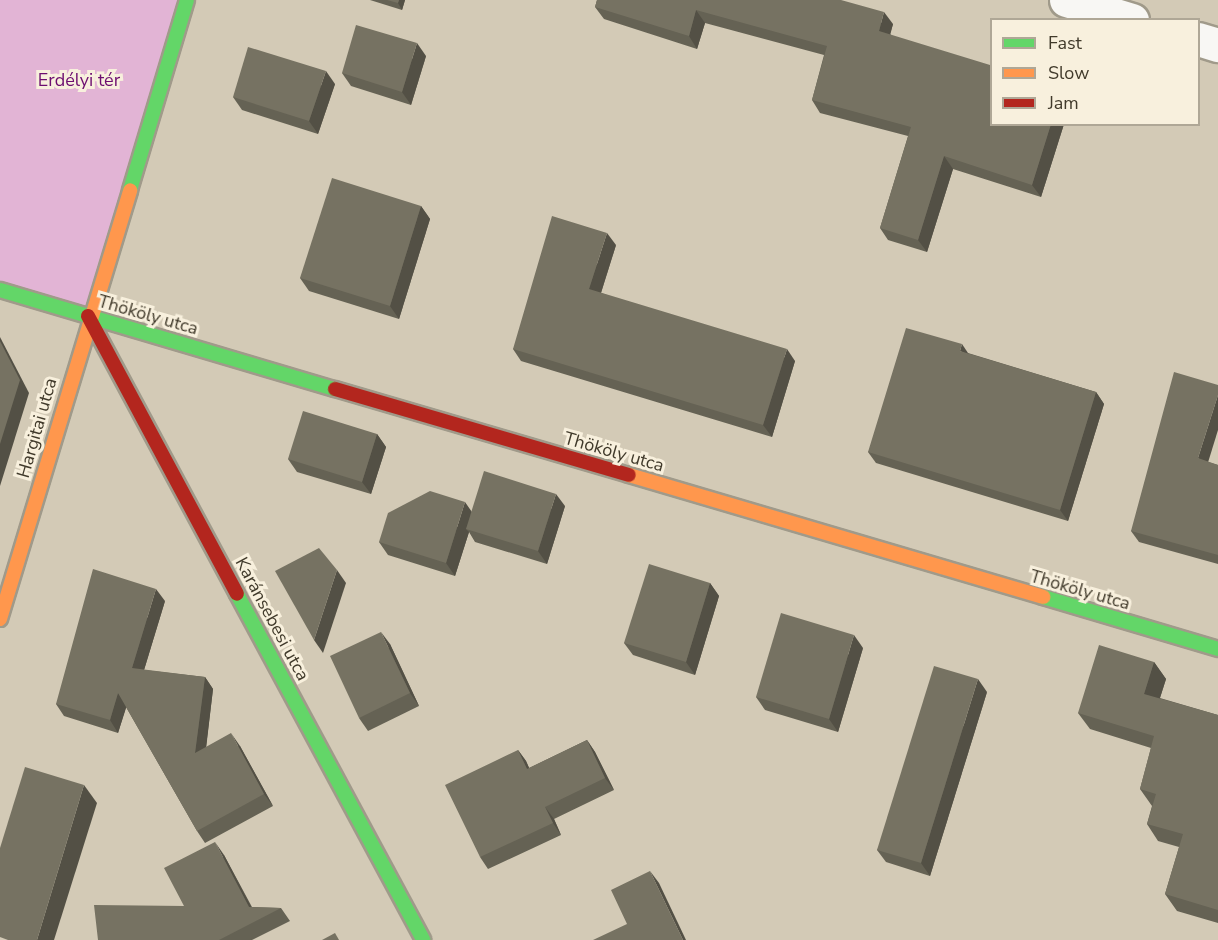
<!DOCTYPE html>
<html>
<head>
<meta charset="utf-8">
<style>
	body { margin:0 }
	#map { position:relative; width:1218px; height:940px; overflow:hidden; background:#d3cab6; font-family:"Nunito Sans",sans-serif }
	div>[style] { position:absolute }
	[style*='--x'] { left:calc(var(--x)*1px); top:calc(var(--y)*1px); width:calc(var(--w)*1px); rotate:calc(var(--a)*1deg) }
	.green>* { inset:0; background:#e2b4d5 }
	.roads { filter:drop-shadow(2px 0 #a09a8a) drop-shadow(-2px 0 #a09a8a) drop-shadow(0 2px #a09a8a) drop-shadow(0 -2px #a09a8a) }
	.street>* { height:33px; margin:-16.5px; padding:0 16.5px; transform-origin:16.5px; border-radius:16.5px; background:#f8f7f4 }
	.fast>* { height:14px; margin:-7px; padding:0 7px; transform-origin:7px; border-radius:7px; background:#63d668 }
	.slow>* { height:14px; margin:-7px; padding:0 7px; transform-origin:7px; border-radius:7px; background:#ff974d }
	.jam>* { height:14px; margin:-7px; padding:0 7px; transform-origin:7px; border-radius:7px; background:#b3261e }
	.wall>* { inset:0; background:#656254 }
	.shaded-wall>* { inset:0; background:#535045 }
	.building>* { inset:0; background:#767262 }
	span { translate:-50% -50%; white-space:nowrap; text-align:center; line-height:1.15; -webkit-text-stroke:6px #f8f0dd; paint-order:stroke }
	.park-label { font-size:18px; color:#6d0e70 }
	.street-label { font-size:18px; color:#413a2b }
	.legend { position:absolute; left:990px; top:18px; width:210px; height:108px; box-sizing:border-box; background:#f8f0dd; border:2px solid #afa796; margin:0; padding:8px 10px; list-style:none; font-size:18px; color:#413a2b }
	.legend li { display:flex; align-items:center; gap:12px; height:30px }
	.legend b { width:30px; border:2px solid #afa796 }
</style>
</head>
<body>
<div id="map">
	<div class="green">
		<i style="clip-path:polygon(0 0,187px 0,88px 316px,0 290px)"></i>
	</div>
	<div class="roads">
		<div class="street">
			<i style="--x:1066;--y:0;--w:69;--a:16.9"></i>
			<i style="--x:1198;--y:39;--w:21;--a:17"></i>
		</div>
		<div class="fast">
			<i style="--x:130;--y:190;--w:198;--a:-73.3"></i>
			<i style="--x:0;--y:290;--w:349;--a:16.5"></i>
			<i style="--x:237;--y:594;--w:393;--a:61.7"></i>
			<i style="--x:1043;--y:597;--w:183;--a:16.5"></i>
		</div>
		<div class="slow">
			<i style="--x:629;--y:475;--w:432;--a:16.4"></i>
			<i style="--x:0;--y:619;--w:448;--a:-73.1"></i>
		</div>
		<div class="jam">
			<i style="--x:88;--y:316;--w:315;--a:61.8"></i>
			<i style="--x:335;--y:389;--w:306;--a:16.3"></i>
		</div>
	</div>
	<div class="wall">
		<i style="clip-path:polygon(370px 0,405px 0,402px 10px)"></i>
		<i style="clip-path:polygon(597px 0,893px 24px,890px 34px,992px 124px,1064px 124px,1041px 197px,953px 169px,927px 252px,888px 240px,880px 228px,908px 136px,820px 113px,812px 100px,824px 55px,705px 23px,697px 49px,604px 19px,595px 7px)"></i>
		<i style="clip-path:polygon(426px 56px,411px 105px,351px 86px,342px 73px)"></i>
		<i style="clip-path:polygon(335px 84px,318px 134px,242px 110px,233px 97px)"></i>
		<i style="clip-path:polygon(421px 206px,430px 219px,399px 319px,309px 291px,300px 278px)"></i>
		<i style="clip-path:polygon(616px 245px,601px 293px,795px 361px,772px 437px,521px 361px,513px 349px)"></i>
		<i style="clip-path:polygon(968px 353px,1096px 392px,1104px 404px,1068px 521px,876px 463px,868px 452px)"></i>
		<i style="clip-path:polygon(377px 434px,386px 447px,371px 494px,297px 472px,288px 459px)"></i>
		<i style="clip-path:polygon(1208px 462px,1218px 465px,1218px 564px,1139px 542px,1131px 531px)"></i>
		<i style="clip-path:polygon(565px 506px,547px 564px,475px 542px,469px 532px,455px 576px,388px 555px,379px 542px)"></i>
		<i style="clip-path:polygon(710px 583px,719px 596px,695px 675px,633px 655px,624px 643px)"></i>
		<i style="clip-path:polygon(165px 601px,144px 670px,205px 677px,213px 689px,206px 747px,240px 746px,273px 806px,205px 843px,197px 831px,126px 707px,118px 733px,64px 716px,56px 704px)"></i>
		<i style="clip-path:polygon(390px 644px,419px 706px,368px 731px,359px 718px)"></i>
		<i style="clip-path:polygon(863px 648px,838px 732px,765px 710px,756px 697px)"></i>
		<i style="clip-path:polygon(1154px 662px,1166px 679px,1160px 698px,1218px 715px,1218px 923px,1177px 911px,1165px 894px,1179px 847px,1158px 841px,1147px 824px,1152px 806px,1140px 789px,1151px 748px,1090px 729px,1078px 713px)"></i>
		<i style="clip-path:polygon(987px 692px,930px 876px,886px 862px,877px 850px)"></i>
		<i style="clip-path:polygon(587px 740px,595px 752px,614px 790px,554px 819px,561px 835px,488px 869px,480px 857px,518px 750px,526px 761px,529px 768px)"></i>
		<i style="clip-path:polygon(224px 855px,252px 907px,281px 908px,290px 921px,252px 940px,98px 940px,184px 906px)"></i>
	</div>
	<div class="shaded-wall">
		<i style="clip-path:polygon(399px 0,405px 0,402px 10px,398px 3px)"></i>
		<i style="clip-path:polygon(696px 10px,705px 23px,697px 49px,689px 36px)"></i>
		<i style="clip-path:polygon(884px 12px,893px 24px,888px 43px,879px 31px)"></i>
		<i style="clip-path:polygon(417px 43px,426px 56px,411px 105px,402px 92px)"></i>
		<i style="clip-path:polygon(326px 71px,335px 84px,318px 134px,309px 121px)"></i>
		<i style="clip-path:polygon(1051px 124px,1064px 124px,1041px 197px,1032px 185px)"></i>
		<i style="clip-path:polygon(944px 156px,953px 169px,927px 252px,918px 240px)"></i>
		<i style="clip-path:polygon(421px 206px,430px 219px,399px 319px,390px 306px)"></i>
		<i style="clip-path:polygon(607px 233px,616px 245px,598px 302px,589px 289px)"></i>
		<i style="clip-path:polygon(0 337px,29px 393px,0 486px)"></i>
		<i style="clip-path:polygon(962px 344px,970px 356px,960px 351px)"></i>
		<i style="clip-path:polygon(787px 349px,795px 361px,772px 437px,763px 425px)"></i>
		<i style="clip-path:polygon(1096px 392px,1104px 404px,1068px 521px,1060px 510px)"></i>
		<i style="clip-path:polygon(1218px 395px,1218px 430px,1206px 469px,1198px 458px)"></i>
		<i style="clip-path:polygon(377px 434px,386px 447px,371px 494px,362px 482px)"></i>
		<i style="clip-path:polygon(556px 494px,565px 506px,547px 564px,538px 551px)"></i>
		<i style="clip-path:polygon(465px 502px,474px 515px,466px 529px,469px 532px,455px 576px,446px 563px)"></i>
		<i style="clip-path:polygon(337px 570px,346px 583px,323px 653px,314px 640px)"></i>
		<i style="clip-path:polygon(710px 583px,719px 596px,695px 675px,686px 662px)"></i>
		<i style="clip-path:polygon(156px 589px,165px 601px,141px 680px,132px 668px)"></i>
		<i style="clip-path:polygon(381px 632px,390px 644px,419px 706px,410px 693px)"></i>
		<i style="clip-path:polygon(854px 635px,863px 648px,838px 732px,829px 719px)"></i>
		<i style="clip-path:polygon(1154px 662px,1166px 679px,1156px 710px,1144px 694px)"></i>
		<i style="clip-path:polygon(205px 677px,213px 689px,204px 766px,195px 753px)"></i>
		<i style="clip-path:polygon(978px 679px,987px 692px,930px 876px,921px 863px)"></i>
		<i style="clip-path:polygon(118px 693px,127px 705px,118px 733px,110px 720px)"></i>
		<i style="clip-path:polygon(231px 733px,240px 746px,273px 806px,264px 794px)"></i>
		<i style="clip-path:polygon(587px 740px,595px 752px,614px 790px,605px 778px)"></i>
		<i style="clip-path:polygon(518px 750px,526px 761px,535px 781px,527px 769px)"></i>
		<i style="clip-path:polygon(84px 785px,97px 803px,54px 940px,37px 940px)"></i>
		<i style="clip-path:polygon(545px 807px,554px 819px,561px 835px,553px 823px)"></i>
		<i style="clip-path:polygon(215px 842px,224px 855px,258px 920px,249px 907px)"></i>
		<i style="clip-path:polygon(650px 871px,659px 883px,686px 940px,683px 940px)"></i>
	</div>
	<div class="building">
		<i style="clip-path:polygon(387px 0,399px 0,398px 3px)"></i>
		<i style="clip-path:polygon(597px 0,841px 0,884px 12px,879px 31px,990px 65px,992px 59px,992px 124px,1051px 124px,1032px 185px,944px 156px,918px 240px,880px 228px,911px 127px,812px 100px,827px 46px,696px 10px,689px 36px,595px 7px)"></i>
		<i style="clip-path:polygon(356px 25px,417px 43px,402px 92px,342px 73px)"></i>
		<i style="clip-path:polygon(248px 47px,326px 71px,309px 121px,233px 97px)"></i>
		<i style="clip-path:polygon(332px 178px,421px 206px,390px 306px,300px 278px)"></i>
		<i style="clip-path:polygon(552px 216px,607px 233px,589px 289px,787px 349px,763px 425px,513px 349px)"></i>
		<i style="clip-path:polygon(906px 328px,962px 344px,960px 351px,1096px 392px,1060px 510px,868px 452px)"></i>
		<i style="clip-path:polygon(0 341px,20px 380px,0 444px)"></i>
		<i style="clip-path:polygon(1174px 372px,1218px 385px,1218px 395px,1198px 458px,1218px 465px,1218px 555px,1131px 531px)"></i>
		<i style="clip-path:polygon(303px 411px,377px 434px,362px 482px,288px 459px)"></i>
		<i style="clip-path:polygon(484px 471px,556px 494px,538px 551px,466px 529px)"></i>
		<i style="clip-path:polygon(430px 491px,465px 502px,446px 563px,379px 542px,388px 513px)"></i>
		<i style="clip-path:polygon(319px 548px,337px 570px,314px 640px,275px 571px)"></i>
		<i style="clip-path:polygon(649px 564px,710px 583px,686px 662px,624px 643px)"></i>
		<i style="clip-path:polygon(93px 569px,156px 589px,132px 668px,205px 677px,195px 753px,231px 733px,264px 794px,197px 831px,118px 693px,110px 720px,56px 704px)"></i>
		<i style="clip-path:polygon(781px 613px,854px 635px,829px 719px,756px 697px)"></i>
		<i style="clip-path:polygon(381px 632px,410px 693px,359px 718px,330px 656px)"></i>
		<i style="clip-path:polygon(1099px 645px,1154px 662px,1144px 694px,1218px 715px,1218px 910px,1165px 894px,1183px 834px,1147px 824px,1156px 794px,1140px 789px,1154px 736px,1078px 713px)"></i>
		<i style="clip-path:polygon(934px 666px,978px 679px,921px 863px,877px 850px)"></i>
		<i style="clip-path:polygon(587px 740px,605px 778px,545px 807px,553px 823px,480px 857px,445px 785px,518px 750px,527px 769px)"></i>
		<i style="clip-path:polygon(25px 767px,84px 785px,37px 940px,8px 940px,0 937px,0 848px)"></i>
		<i style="clip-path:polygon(215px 842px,249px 907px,281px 908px,219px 940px,98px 940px,94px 905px,184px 906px,164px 868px)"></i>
		<i style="clip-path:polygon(650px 871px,683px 940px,593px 940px,627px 924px,611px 890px)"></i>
		<i style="clip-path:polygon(335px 933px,339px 940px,322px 940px)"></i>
	</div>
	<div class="park-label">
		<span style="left:79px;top:80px">Erdélyi tér</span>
	</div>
	<div class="street-label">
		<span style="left:148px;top:315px;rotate:16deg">Thököly utca</span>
		<span style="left:37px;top:428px;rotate:-74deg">Hargitai utca</span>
		<span style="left:614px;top:452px;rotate:16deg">Thököly utca</span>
		<span style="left:1080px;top:590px;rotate:16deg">Thököly utca</span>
		<span style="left:272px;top:619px;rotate:62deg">Karánsebesi utca</span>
	</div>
	<ul class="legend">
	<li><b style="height:8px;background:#63d668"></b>Fast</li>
	<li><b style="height:8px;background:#ff974d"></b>Slow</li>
	<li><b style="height:8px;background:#b3261e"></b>Jam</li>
	</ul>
</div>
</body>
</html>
